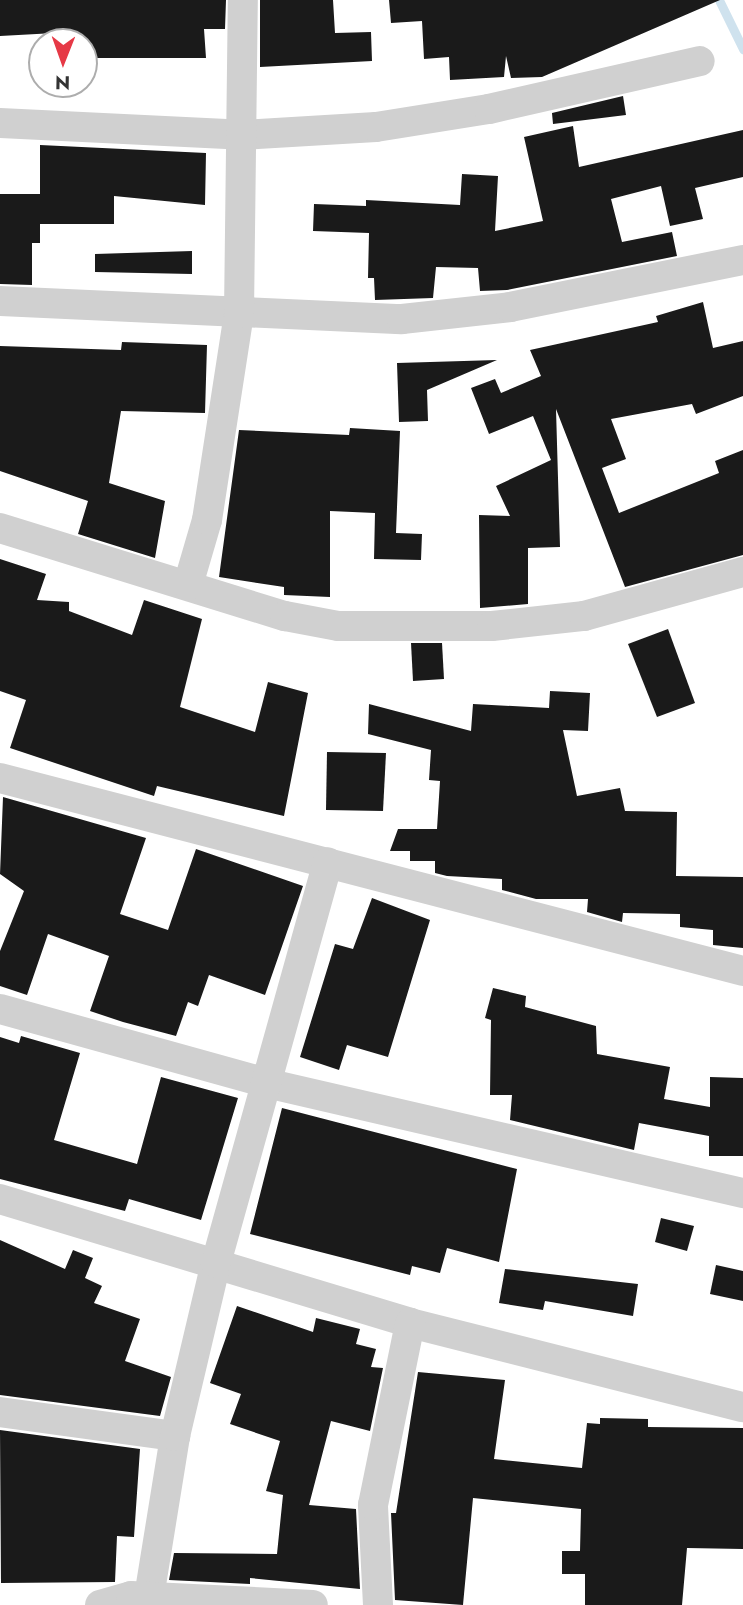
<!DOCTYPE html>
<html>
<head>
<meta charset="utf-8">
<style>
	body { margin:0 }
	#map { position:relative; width:743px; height:1605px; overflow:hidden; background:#fff; font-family:Jost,sans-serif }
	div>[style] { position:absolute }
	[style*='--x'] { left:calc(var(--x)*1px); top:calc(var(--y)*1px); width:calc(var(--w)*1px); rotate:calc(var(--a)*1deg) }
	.stream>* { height:9px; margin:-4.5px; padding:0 4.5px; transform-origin:4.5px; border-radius:4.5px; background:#cfe2ee }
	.building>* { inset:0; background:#1a1a1a }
	.street>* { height:30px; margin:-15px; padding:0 15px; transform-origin:15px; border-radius:15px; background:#d0d0d0 }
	span { translate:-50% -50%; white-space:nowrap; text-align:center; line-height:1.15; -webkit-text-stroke:7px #fff; paint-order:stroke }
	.north { position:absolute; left:28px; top:28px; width:70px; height:70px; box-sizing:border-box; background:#fff; border:2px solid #adadad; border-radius:50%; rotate:181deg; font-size:19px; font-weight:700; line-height:28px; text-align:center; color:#333 }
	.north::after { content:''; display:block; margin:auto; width:24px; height:32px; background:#e63946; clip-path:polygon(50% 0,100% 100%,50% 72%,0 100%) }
</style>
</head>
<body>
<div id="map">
	<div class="stream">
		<i style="--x:719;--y:0;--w:55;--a:63.9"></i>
	</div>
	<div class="building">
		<i style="clip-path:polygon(0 0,226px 0,225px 29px,204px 29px,206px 58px,84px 58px,84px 42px,55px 42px,55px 33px,0 36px)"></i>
		<i style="clip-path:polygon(260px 0,333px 0,335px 33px,371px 32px,372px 61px,260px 67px)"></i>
		<i style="clip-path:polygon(389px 0,720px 0,542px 77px,511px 78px,506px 56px,504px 77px,450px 80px,449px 57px,424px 59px,422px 21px,391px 23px)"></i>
		<i style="clip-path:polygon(623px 96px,626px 115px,553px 124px,552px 113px)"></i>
		<i style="clip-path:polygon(573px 126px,579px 167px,743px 130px,743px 177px,695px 188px,703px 219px,670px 226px,661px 186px,611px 199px,622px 242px,672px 232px,677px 256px,507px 290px,480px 291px,478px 268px,436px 267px,433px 298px,375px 300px,374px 278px,368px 278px,369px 233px,313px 231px,314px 204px,366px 206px,366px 200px,460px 205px,462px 174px,498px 176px,495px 231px,543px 221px,524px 137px)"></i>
		<i style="clip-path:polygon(40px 145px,206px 153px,205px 205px,114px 196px,114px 224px,40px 224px,40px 243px,32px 243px,32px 285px,0 284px,0 194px,40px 194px)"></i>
		<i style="clip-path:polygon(192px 251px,192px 274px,95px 272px,95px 254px)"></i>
		<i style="clip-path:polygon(703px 302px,713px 348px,743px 341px,743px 396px,696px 414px,692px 404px,611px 419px,626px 459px,602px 468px,619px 513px,719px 473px,715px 461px,743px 450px,743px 555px,625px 587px,556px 409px,560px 547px,528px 548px,528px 604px,480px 608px,479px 515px,510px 516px,496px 486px,551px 460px,533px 416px,489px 434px,471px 388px,495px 379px,501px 393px,541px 376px,530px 350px,658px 322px,656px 316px)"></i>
		<i style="clip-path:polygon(122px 342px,207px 345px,205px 413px,121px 411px,109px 483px,165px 501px,155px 558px,78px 534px,88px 501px,0 471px,0 346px,121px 350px)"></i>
		<i style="clip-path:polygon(497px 360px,427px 390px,428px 421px,399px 422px,397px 363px)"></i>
		<i style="clip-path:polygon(350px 428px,400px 431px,396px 533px,422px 534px,421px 560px,374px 559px,375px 513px,330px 511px,330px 597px,284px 595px,284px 587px,219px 577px,239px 430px,349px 435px)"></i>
		<i style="clip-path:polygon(0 559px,46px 574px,37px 600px,69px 602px,69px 611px,132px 635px,144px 600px,202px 619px,180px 707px,255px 732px,268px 682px,308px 693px,284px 816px,157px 786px,154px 796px,10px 748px,26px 700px,0 691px)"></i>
		<i style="clip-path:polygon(668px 629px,695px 703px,657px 717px,628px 644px)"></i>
		<i style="clip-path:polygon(411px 643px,442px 643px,444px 679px,413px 681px)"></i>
		<i style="clip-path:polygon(550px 691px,590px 693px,588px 731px,563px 730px,577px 796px,620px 788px,625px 811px,677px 812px,676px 876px,743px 877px,743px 948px,713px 945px,713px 930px,680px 927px,680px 914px,623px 913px,622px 922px,587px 912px,588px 899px,536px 899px,502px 890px,502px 879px,447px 876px,435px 873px,435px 861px,410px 861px,410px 851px,390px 851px,398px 829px,437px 829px,440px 781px,429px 780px,431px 750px,368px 734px,369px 704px,471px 731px,473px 704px,549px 708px)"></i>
		<i style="clip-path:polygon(327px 752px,386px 753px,383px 811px,326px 810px)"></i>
		<i style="clip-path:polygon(3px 797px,146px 838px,120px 914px,168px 930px,196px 849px,303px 886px,265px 995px,209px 975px,198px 1006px,188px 1002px,176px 1036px,123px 1022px,90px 1011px,109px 956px,48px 934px,27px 995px,0 986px,0 951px,24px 891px,0 874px)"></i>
		<i style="clip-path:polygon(372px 898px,430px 920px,388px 1057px,347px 1045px,339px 1070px,300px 1057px,335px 944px,353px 949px)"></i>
		<i style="clip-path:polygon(493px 988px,526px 996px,525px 1007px,596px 1026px,597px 1054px,670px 1067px,664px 1099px,710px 1107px,710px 1077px,743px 1078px,743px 1156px,709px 1156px,709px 1136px,639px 1123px,634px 1150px,510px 1120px,512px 1095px,490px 1095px,491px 1020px,485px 1018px)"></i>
		<i style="clip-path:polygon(21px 1036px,80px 1053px,54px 1140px,137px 1164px,161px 1077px,238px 1098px,201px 1220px,129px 1199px,125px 1211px,0 1179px,0 1037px,19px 1043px)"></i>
		<i style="clip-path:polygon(282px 1108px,517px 1169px,499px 1262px,447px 1248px,440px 1273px,412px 1266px,410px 1275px,250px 1234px)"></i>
		<i style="clip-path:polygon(661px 1218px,694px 1226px,687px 1251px,655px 1242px)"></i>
		<i style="clip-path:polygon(0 1240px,65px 1269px,73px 1250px,93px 1258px,85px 1278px,102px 1286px,94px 1303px,140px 1319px,125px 1361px,171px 1377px,160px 1416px,0 1395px)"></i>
		<i style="clip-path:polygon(716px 1265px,743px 1271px,743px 1301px,710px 1294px)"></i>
		<i style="clip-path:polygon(505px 1269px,638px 1284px,633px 1316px,545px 1301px,543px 1310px,499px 1303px)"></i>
		<i style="clip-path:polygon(237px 1306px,313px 1332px,316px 1318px,360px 1329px,356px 1344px,376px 1349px,371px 1367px,383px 1368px,370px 1431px,331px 1421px,309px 1505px,356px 1509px,360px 1589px,250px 1578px,250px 1584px,169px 1580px,174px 1553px,277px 1554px,283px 1495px,266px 1491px,280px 1441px,230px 1424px,241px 1394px,210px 1383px)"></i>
		<i style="clip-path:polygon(418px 1372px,505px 1380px,494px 1459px,582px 1468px,587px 1423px,600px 1424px,600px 1418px,648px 1419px,648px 1427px,743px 1428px,743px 1549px,687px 1548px,682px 1605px,585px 1605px,585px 1574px,562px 1574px,562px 1551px,580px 1551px,581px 1509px,473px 1498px,463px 1605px,395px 1600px,391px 1513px,396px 1513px)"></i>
		<i style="clip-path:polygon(0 1430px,140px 1449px,134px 1537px,117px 1536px,115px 1582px,1px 1583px)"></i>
	</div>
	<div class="street">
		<i style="--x:0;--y:123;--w:242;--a:2.8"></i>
		<i style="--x:242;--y:135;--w:134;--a:-3.4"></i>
		<i style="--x:376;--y:127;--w:114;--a:-9.1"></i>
		<i style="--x:489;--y:109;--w:216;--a:-12.8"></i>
		<i style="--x:0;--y:301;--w:402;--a:2.6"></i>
		<i style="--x:402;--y:319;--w:109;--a:-6.3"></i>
		<i style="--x:510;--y:307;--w:238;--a:-11.4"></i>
		<i style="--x:0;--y:528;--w:298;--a:17.2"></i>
		<i style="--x:285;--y:616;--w:54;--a:10.7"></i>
		<i style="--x:338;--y:626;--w:154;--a:0"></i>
		<i style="--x:492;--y:626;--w:93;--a:-6.2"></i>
		<i style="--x:584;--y:616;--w:165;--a:-15.5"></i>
		<i style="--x:188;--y:585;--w:68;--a:-73.7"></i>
		<i style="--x:207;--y:520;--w:209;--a:-81.2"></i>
		<i style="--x:239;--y:313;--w:313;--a:-89.3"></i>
		<i style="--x:0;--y:778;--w:768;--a:14.56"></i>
		<i style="--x:0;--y:1009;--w:276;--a:15.5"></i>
		<i style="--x:266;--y:1083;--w:490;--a:13"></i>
		<i style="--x:0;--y:1199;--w:428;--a:16.8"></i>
		<i style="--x:410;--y:1323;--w:343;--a:14.2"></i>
		<i style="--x:0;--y:1412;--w:177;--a:7.8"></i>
		<i style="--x:149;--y:1597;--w:163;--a:-80.8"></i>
		<i style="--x:175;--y:1436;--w:178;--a:-76.7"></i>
		<i style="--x:216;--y:1263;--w:416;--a:-74.4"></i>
		<i style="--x:100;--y:1605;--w:32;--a:-16"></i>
		<i style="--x:131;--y:1596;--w:182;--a:2.8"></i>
		<i style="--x:378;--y:1605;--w:100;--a:-92.9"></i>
		<i style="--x:373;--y:1505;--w:186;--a:-78.5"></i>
	</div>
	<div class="north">N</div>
</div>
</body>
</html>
